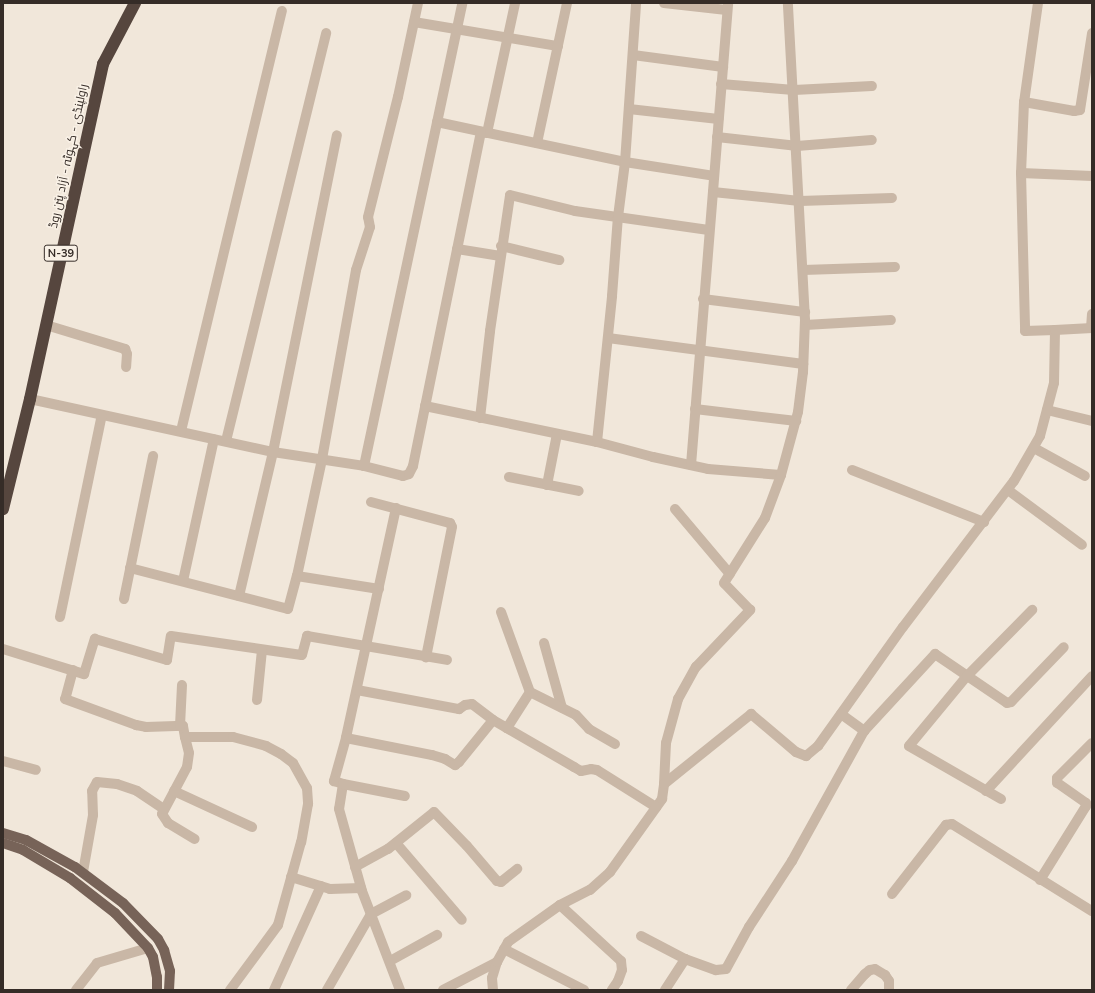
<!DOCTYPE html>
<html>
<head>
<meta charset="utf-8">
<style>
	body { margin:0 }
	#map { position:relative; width:1095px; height:993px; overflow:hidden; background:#f1e7da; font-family:Mulish,Cairo,sans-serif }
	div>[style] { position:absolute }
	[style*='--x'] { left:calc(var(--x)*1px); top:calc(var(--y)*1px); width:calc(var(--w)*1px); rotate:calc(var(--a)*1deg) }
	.street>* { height:10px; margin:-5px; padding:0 5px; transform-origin:5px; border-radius:5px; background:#c9b7a6 }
	.primary>* { height:10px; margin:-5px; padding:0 5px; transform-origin:5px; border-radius:5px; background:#776358 }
	.highway>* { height:12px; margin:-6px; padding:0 6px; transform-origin:6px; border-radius:6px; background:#56463e }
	span { translate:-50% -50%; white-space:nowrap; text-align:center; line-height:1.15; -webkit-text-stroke:3px #f9f1e6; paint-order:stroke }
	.shield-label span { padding:1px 3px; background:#f9f1e6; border:1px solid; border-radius:3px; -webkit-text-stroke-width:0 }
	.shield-label { font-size:11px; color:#352c27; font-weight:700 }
	.street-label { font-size:12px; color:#352c27 }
	.frame { position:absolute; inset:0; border:4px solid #352c27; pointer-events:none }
</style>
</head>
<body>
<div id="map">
	<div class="street">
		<i style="--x:664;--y:3;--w:63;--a:6.3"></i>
		<i style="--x:1038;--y:3;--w:100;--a:98"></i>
		<i style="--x:1024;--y:102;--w:71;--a:92.4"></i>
		<i style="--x:1021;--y:173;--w:158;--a:88.5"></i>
		<i style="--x:1025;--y:331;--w:30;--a:-2"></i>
		<i style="--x:414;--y:22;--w:146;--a:9.5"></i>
		<i style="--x:633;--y:55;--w:91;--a:7.6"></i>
		<i style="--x:721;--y:84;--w:73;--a:4.7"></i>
		<i style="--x:794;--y:90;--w:78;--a:-2.9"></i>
		<i style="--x:1024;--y:102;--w:51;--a:10.2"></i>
		<i style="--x:1074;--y:111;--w:6;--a:-9"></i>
		<i style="--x:1080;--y:110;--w:78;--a:-81.1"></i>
		<i style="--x:629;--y:109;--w:90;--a:6.4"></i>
		<i style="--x:437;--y:122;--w:192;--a:12"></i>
		<i style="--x:625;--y:162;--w:90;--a:8.9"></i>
		<i style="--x:487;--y:133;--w:133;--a:-77.8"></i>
		<i style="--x:717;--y:137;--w:81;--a:6.4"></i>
		<i style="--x:797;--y:146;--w:75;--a:-4.6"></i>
		<i style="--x:537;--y:143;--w:143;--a:-77.9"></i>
		<i style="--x:1021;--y:173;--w:71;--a:2.4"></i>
		<i style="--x:713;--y:192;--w:87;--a:5.9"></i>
		<i style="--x:800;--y:201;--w:92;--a:-1.9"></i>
		<i style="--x:501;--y:246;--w:60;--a:13.6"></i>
		<i style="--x:457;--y:249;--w:44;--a:9.2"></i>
		<i style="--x:803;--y:270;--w:92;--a:-1.9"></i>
		<i style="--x:703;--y:299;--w:103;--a:7.3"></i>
		<i style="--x:46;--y:325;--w:83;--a:16.9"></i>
		<i style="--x:125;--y:349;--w:5;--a:68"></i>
		<i style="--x:127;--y:354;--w:13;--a:94"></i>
		<i style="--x:805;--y:325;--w:86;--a:-3.3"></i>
		<i style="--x:1091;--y:328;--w:14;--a:-86"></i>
		<i style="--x:608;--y:338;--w:197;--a:7.6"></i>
		<i style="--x:30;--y:399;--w:249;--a:12.3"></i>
		<i style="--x:273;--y:452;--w:92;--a:8.7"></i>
		<i style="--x:364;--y:466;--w:40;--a:14.4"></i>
		<i style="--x:403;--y:476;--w:6;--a:-18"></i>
		<i style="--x:409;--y:474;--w:9;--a:-63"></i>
		<i style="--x:413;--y:466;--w:341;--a:-78.5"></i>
		<i style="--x:425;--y:406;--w:176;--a:11.8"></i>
		<i style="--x:597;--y:442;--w:58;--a:15"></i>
		<i style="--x:653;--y:457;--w:56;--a:12.3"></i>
		<i style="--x:708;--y:469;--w:73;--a:4.7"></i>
		<i style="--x:695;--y:409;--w:102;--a:6.8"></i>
		<i style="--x:1047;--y:410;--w:46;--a:13.7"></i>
		<i style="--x:480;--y:418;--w:88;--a:-83.4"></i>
		<i style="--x:490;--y:331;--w:137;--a:-81.6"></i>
		<i style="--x:510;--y:195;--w:67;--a:13.8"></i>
		<i style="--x:575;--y:211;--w:135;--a:8.1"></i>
		<i style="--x:181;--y:431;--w:432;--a:-76.5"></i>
		<i style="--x:226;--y:441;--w:420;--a:-76.2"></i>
		<i style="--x:597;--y:442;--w:147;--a:-84.1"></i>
		<i style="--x:612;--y:296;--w:79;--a:-85.7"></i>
		<i style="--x:618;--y:217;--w:55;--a:-82.7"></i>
		<i style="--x:625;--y:162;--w:159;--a:-86"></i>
		<i style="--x:1034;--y:448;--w:58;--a:28.8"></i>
		<i style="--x:691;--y:465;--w:463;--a:-85.4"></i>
		<i style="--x:364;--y:466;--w:473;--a:-78"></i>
		<i style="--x:852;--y:470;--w:142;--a:21.5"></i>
		<i style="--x:509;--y:477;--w:71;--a:11.3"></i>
		<i style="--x:547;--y:485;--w:52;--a:-78.9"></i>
		<i style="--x:1008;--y:490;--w:92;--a:36.6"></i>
		<i style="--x:371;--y:502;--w:82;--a:14.9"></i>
		<i style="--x:450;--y:523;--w:4;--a:63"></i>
		<i style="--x:452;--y:527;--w:133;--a:101.3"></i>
		<i style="--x:396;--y:508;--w:235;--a:102.3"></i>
		<i style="--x:346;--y:738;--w:45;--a:105.6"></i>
		<i style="--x:334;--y:781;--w:9;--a:18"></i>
		<i style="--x:343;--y:784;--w:25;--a:99"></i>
		<i style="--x:339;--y:809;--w:85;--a:74.3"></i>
		<i style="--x:362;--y:891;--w:106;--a:69"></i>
		<i style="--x:675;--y:509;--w:85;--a:49.8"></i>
		<i style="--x:130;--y:568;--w:163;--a:14.5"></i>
		<i style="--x:288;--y:609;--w:34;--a:-75"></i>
		<i style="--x:297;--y:576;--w:83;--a:9"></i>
		<i style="--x:297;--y:576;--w:120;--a:-77.9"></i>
		<i style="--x:322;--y:459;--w:192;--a:-79.8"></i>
		<i style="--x:356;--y:270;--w:45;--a:-72"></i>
		<i style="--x:370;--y:227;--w:10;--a:-101"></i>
		<i style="--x:368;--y:217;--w:124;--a:-76"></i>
		<i style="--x:398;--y:97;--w:96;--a:-78"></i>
		<i style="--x:183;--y:581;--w:145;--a:-77.7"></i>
		<i style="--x:239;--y:596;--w:148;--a:-76.7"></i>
		<i style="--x:273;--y:452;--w:323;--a:-78.6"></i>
		<i style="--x:124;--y:599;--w:146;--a:-78.5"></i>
		<i style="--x:501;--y:612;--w:85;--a:70.1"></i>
		<i style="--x:530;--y:692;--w:43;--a:122.6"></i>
		<i style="--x:60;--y:617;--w:206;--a:-78.3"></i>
		<i style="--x:544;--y:643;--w:67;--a:74.5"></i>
		<i style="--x:3;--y:649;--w:85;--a:17.2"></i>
		<i style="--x:84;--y:674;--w:37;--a:-73"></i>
		<i style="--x:95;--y:639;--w:75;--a:16.3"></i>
		<i style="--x:167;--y:660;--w:24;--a:-81"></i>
		<i style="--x:171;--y:636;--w:132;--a:8.3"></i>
		<i style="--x:302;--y:655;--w:20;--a:-75"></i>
		<i style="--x:307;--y:636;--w:142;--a:9.7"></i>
		<i style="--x:73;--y:670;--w:30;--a:105"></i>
		<i style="--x:65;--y:699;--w:76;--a:20.1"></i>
		<i style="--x:136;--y:725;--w:10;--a:11"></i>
		<i style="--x:146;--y:727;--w:37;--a:-2"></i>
		<i style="--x:183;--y:726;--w:11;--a:80"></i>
		<i style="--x:185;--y:737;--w:48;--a:0"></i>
		<i style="--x:233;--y:737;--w:34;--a:15"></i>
		<i style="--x:266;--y:746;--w:17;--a:28"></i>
		<i style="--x:281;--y:754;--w:15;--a:37"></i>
		<i style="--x:293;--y:763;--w:29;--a:61"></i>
		<i style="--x:307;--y:788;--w:16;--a:86"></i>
		<i style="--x:308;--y:804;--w:39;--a:100"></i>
		<i style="--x:301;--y:842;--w:86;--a:105.5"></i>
		<i style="--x:278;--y:925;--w:81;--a:126.4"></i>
		<i style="--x:357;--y:690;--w:104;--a:10.6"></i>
		<i style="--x:459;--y:709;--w:7;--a:-34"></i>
		<i style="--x:465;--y:705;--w:7;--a:-8"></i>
		<i style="--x:472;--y:704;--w:26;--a:37"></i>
		<i style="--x:493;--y:720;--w:94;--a:30.1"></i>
		<i style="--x:574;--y:767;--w:8;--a:30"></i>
		<i style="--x:581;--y:771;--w:10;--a:-11"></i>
		<i style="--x:591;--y:769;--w:6;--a:9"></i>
		<i style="--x:597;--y:770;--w:70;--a:32.1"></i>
		<i style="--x:530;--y:692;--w:51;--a:26.6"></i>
		<i style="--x:576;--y:715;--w:19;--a:47"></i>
		<i style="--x:589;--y:729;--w:30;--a:30"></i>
		<i style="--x:257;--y:700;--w:50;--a:-84.3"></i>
		<i style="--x:841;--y:714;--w:29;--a:36"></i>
		<i style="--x:864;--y:731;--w:105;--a:-47.3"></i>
		<i style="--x:935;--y:654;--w:87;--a:34.2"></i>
		<i style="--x:1007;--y:703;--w:4;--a:-14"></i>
		<i style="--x:1011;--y:702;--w:76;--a:-46.1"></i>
		<i style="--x:180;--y:726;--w:41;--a:-87.2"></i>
		<i style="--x:185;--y:737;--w:16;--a:76"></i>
		<i style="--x:189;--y:753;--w:14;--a:98"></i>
		<i style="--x:187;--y:767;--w:53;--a:118"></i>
		<i style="--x:162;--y:814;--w:11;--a:56"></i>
		<i style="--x:168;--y:823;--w:31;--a:31"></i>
		<i style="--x:346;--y:738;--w:88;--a:11.2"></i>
		<i style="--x:432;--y:755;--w:14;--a:17"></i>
		<i style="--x:445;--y:759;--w:12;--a:31"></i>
		<i style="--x:455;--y:765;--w:5;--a:-37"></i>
		<i style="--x:459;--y:762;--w:54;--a:-51"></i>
		<i style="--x:3;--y:761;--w:34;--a:15"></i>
		<i style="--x:343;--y:784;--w:63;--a:11"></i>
		<i style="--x:664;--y:784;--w:41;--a:-87.2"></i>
		<i style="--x:666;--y:743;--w:46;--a:-74.7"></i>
		<i style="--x:678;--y:699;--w:37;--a:-61"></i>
		<i style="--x:696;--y:667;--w:79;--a:-46.5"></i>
		<i style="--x:750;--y:610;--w:37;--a:-134"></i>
		<i style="--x:724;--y:583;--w:77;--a:-57.8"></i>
		<i style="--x:765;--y:518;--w:46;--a:-69.6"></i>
		<i style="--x:781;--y:475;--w:65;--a:-74.9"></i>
		<i style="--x:798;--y:412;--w:40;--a:-82.9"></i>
		<i style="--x:803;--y:372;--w:52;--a:-87.8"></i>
		<i style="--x:805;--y:320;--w:317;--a:-93.1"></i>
		<i style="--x:174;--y:791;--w:86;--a:24.8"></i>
		<i style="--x:986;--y:791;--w:156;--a:-47.3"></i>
		<i style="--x:1001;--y:799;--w:106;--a:-150.1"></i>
		<i style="--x:909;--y:746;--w:91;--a:-50.4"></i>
		<i style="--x:967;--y:676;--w:93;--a:-45.4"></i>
		<i style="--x:396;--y:843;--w:101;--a:49.4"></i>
		<i style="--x:355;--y:867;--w:38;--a:-29"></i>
		<i style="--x:388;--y:849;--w:59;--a:-38.8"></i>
		<i style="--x:434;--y:812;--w:47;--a:45.9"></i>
		<i style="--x:467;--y:846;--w:46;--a:49.4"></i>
		<i style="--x:497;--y:881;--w:4;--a:14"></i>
		<i style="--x:501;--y:882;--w:21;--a:-39"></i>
		<i style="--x:83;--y:872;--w:58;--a:-80"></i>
		<i style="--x:93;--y:815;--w:24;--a:-92"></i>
		<i style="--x:92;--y:791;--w:10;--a:-61"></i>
		<i style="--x:97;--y:782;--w:20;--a:6"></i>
		<i style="--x:117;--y:784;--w:21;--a:19"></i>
		<i style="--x:137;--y:791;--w:32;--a:34"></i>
		<i style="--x:291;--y:877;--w:41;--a:17.1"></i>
		<i style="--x:330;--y:889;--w:31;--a:-2"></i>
		<i style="--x:1040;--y:880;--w:87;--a:-58.1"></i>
		<i style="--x:1086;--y:806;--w:3;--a:-90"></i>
		<i style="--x:1086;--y:803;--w:35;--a:-145"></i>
		<i style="--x:1057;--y:783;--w:5;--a:-90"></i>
		<i style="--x:1057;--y:778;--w:49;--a:-45"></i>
		<i style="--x:892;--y:894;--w:88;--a:-52"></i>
		<i style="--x:946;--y:825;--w:6;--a:-9"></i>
		<i style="--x:952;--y:824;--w:165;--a:31.9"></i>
		<i style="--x:560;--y:905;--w:83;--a:42.6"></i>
		<i style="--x:621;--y:961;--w:9;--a:84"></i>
		<i style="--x:622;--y:970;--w:12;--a:110"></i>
		<i style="--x:618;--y:981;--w:11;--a:124"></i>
		<i style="--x:641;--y:936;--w:50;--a:27.6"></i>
		<i style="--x:685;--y:959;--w:33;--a:20"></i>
		<i style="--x:716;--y:970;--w:10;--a:-6"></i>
		<i style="--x:726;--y:969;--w:48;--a:-61.3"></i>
		<i style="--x:749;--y:927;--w:79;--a:-56.9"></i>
		<i style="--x:792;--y:861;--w:149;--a:-61"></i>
		<i style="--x:504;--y:949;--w:90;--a:27.1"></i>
		<i style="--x:390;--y:961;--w:54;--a:-29"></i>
		<i style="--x:76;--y:990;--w:34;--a:-52"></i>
		<i style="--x:97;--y:963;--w:53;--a:-16.4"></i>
		<i style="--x:274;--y:990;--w:114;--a:-65.7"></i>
		<i style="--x:327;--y:990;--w:88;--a:-59.9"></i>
		<i style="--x:371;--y:914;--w:40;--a:-28"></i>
		<i style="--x:443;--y:990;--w:61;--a:-27.4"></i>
		<i style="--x:493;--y:990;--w:12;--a:-95"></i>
		<i style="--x:492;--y:978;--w:17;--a:-73"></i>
		<i style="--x:497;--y:962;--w:23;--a:-61"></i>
		<i style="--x:508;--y:942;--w:64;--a:-35.4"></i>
		<i style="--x:560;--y:905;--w:34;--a:-27"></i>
		<i style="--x:590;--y:890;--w:27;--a:-42"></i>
		<i style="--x:610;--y:872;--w:90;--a:-54.5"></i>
		<i style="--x:662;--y:799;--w:15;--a:-82"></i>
		<i style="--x:664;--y:784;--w:112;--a:-38.8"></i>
		<i style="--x:751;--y:714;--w:59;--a:40.2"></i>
		<i style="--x:796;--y:752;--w:11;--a:22"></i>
		<i style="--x:806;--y:756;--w:16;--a:-40"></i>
		<i style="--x:818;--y:746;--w:146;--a:-54.5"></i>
		<i style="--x:903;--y:627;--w:183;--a:-52.8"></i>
		<i style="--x:1014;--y:481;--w:52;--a:-60"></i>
		<i style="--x:1040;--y:436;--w:55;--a:-75.2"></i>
		<i style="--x:1054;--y:383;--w:53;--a:-88.9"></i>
		<i style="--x:1055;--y:330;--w:37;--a:-3"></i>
		<i style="--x:665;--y:990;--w:37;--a:-57"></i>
		<i style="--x:851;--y:990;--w:21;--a:-49"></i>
		<i style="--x:865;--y:974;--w:6;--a:-39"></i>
		<i style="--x:870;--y:970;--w:5;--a:-11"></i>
		<i style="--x:875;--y:969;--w:12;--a:31"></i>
		<i style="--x:885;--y:975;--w:7;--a:56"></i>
		<i style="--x:889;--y:981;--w:9;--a:90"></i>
	</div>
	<div class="primary">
		<i style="--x:3;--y:833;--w:24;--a:17"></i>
		<i style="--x:26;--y:840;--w:56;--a:28.9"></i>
		<i style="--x:75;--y:867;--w:60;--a:36.9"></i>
		<i style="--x:123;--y:903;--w:50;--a:45.8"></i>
		<i style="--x:158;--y:939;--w:13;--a:61"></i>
		<i style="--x:164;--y:950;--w:22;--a:74"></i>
		<i style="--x:170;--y:971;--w:19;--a:93"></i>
		<i style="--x:3;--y:843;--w:21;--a:19"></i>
		<i style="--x:23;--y:850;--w:55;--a:30.8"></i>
		<i style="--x:70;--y:878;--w:57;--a:37.9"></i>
		<i style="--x:115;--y:913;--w:48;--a:46.7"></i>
		<i style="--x:148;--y:948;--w:10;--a:61"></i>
		<i style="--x:153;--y:957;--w:20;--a:79"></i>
		<i style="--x:157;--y:977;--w:13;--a:90"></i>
	</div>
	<div class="highway">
		<i style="--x:3;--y:509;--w:113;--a:-76.2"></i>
		<i style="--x:30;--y:399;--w:343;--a:-77.7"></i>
		<i style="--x:103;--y:64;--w:69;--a:-62.3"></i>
	</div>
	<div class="shield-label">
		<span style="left:61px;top:253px">N-39</span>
	</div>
	<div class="street-label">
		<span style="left:68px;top:156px;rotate:-78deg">راولپنڈی - کہوٹہ - آزاد پتن روڈ</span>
	</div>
	<div class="frame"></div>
</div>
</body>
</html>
